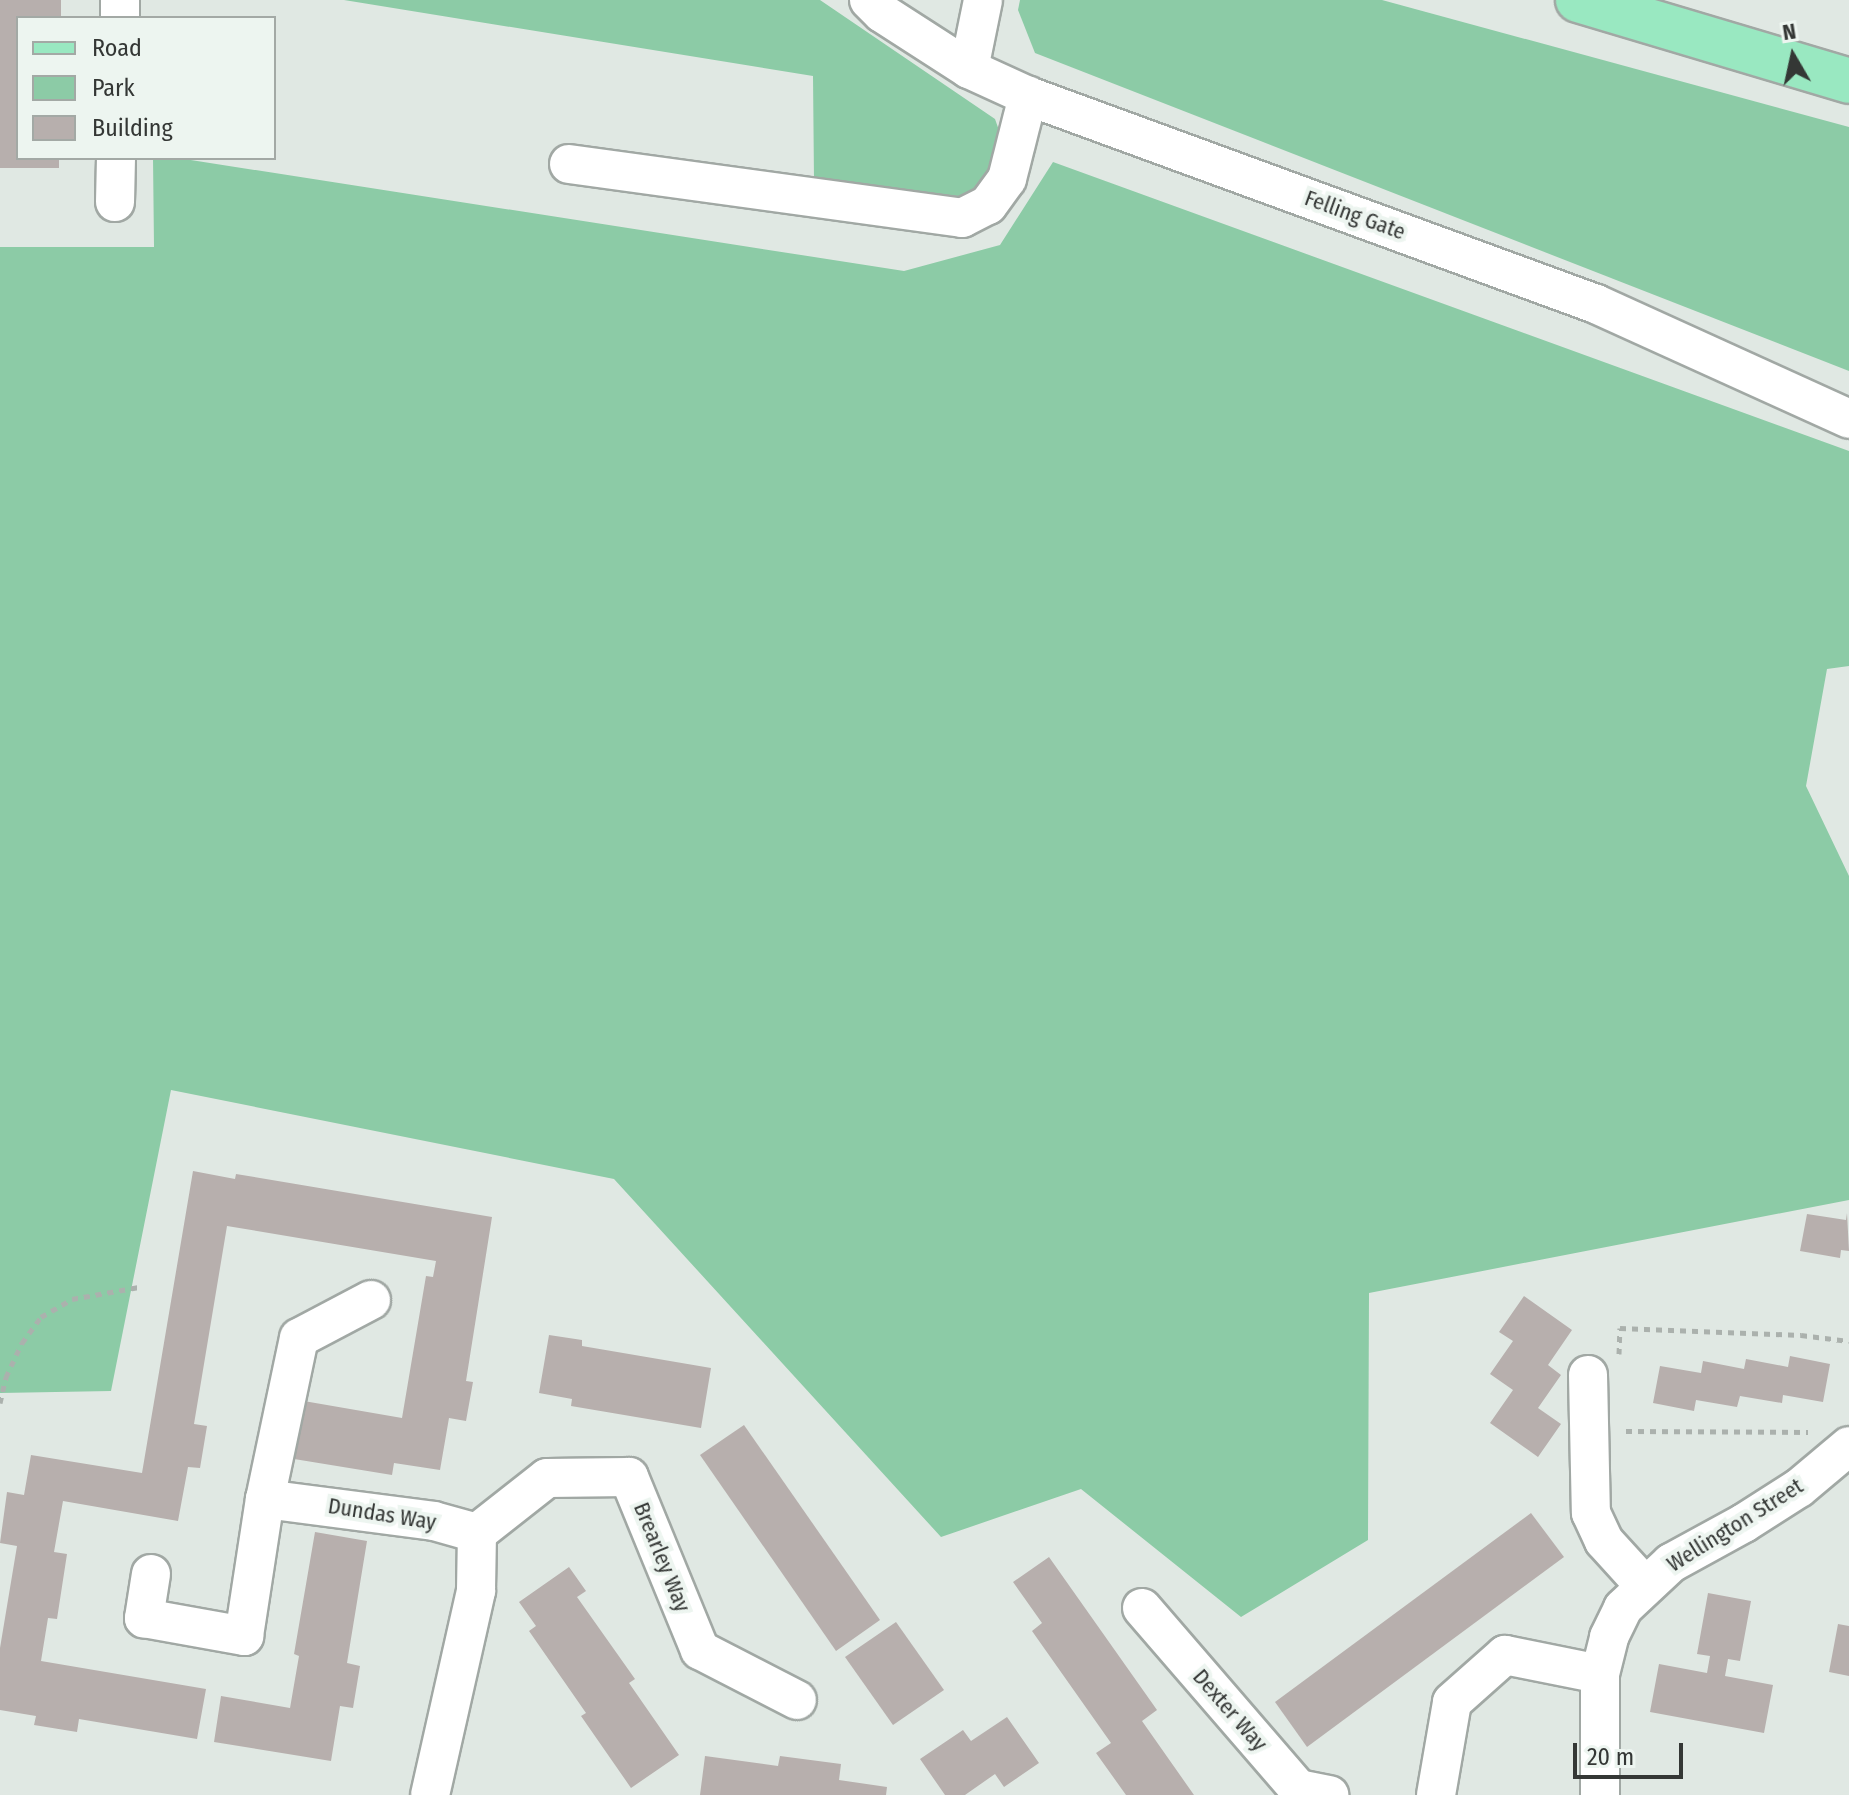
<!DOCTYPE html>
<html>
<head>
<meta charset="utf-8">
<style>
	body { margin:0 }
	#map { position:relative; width:1849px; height:1795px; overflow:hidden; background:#e0e8e3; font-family:"Fira Sans Condensed",sans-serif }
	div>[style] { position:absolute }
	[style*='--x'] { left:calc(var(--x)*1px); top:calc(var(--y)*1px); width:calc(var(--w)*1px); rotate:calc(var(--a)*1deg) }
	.green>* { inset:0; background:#8ccba6 }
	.building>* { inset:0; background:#b7afad }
	.path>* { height:5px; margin-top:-2.5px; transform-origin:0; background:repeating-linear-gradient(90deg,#abb1ad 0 6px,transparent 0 12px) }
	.roads { filter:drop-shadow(2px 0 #a1a8a4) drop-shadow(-2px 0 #a1a8a4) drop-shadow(0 2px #a1a8a4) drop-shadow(0 -2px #a1a8a4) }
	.minor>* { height:38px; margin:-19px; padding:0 19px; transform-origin:19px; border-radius:19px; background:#fff }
	.major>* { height:44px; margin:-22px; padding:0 22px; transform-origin:22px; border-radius:22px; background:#99e8c1 }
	span { translate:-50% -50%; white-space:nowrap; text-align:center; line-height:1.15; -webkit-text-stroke:8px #edf5f0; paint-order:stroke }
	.street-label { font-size:22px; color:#343735 }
	.legend { position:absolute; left:16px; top:16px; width:260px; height:144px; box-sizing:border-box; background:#edf5f0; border:2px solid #a3a9a5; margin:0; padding:10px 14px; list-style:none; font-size:24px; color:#343735 }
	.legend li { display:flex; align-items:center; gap:16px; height:40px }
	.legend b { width:40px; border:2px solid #a3a9a5 }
	.north { position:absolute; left:1753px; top:16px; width:80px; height:80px; -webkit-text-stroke:6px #edf5f0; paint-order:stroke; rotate:351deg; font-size:22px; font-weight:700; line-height:32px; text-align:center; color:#343735 }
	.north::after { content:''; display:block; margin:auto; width:28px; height:36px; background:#343735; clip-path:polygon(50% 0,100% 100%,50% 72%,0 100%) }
	.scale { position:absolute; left:1573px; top:1743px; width:110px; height:36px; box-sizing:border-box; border:4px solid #343735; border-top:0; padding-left:10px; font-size:24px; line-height:28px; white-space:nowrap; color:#343735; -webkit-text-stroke:6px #edf5f0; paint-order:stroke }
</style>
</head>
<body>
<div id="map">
	<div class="green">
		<i style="clip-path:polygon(344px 0,820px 0,995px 119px,1001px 136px,1000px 168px,976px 198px,814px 181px,813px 76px)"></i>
		<i style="clip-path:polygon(1020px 0,1382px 0,1849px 127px,1849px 371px,1035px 53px,1018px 10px)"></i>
		<i style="clip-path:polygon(153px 158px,178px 158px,904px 271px,1000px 245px,1053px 162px,1849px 451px,1849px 666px,1827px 669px,1806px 786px,1849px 876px,1849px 1200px,1369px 1293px,1368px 1540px,1241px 1617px,1081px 1489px,941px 1537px,614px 1179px,171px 1090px,111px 1391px,0 1393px,0 247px,154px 247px)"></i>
	</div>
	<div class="building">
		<i style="clip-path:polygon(0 0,61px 0,61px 18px,18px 18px,18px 158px,59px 158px,59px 168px,0 168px)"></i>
		<i style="clip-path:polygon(193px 1171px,235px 1179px,236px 1174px,492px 1217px,466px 1381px,473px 1382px,466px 1421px,449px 1418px,440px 1470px,394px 1463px,392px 1475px,288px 1458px,298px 1400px,402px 1418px,426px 1276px,433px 1277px,436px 1261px,227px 1226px,194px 1424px,207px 1426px,200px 1468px,188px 1467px,178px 1521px,63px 1501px,54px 1552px,67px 1554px,57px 1619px,48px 1618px,41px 1661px,206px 1689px,197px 1739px,79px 1719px,77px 1732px,34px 1725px,36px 1716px,0 1710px,0 1648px,17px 1546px,0 1543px,7px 1492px,24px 1495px,31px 1455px,142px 1473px)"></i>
		<i style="clip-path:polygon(1847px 1213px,1849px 1251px,1841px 1250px,1840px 1258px,1800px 1251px,1807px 1214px,1846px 1220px)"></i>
		<i style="clip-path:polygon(1524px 1296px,1572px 1330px,1548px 1365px,1561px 1375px,1538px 1408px,1561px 1424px,1538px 1457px,1490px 1423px,1513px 1390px,1490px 1374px,1513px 1341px,1499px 1332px)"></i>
		<i style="clip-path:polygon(549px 1335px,582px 1340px,582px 1346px,711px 1368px,701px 1428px,571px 1406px,572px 1399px,539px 1393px)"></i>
		<i style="clip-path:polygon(1790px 1356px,1830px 1364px,1823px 1402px,1783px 1395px,1782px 1403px,1740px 1396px,1737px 1407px,1696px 1400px,1694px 1411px,1653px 1403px,1660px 1366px,1701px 1373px,1703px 1361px,1744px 1369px,1746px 1359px,1788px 1367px)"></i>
		<i style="clip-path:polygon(744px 1425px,880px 1620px,836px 1651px,700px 1455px)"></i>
		<i style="clip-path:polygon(1531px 1513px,1564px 1557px,1307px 1747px,1275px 1702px)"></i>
		<i style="clip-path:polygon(315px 1532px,367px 1541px,347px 1663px,360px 1666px,353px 1708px,340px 1706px,331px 1761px,214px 1742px,221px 1696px,290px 1708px,299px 1656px,294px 1654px)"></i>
		<i style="clip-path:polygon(1049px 1557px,1157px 1710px,1142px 1721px,1194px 1795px,1126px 1795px,1096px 1753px,1111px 1743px,1032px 1631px,1042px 1623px,1013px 1582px)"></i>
		<i style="clip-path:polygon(569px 1567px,586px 1591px,577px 1597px,635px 1679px,629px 1683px,679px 1755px,631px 1788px,581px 1716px,586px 1713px,529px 1631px,536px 1626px,519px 1602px)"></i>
		<i style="clip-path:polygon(1708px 1593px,1751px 1601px,1740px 1661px,1728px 1659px,1725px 1676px,1773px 1685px,1764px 1733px,1650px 1712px,1659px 1664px,1707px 1673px,1710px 1656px,1697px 1654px)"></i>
		<i style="clip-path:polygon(896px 1622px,944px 1690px,893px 1725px,845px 1657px)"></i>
		<i style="clip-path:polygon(1838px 1624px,1849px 1626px,1849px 1676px,1829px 1672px)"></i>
		<i style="clip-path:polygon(1007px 1717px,1039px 1763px,1004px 1787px,995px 1774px,965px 1795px,945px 1795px,920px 1759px,963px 1730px,971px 1741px)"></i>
		<i style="clip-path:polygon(705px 1756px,778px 1766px,780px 1756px,841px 1764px,839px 1780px,887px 1787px,886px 1795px,700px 1795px)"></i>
	</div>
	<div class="path">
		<i style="--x:1619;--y:1354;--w:26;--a:-88"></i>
		<i style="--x:1620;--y:1328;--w:181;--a:2.2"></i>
		<i style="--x:1801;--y:1335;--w:48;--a:7.1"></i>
		<i style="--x:0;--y:1403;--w:27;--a:-77"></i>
		<i style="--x:6;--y:1377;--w:38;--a:-65"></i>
		<i style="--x:22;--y:1343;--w:32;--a:-54"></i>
		<i style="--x:41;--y:1317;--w:36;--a:-30"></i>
		<i style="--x:72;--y:1299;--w:68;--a:-10.2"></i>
		<i style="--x:1626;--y:1431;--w:182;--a:0.3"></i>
	</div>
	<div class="roads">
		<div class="minor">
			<i style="--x:869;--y:0;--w:18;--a:45"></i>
			<i style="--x:882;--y:13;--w:103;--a:32.8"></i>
			<i style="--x:969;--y:69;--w:65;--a:24.6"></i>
			<i style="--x:1028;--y:96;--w:605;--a:20.11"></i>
			<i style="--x:1596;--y:304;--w:278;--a:24.4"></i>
			<i style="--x:120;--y:18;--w:18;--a:-90"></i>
			<i style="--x:969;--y:69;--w:70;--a:-78.5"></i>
			<i style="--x:569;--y:164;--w:397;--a:7.8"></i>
			<i style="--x:962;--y:218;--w:29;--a:-27"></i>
			<i style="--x:988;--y:205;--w:32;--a:-54"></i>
			<i style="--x:1007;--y:179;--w:86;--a:-75.8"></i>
			<i style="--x:115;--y:202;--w:44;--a:-88.7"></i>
			<i style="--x:371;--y:1300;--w:81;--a:152.2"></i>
			<i style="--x:299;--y:1338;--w:165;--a:101.9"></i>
			<i style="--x:265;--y:1499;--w:170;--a:7.4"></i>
			<i style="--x:434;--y:1521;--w:45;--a:15.6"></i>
			<i style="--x:477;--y:1533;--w:58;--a:91"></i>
			<i style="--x:476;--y:1591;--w:209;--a:102.7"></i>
			<i style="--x:1588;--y:1375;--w:138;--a:88.8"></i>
			<i style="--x:1591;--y:1513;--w:31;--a:65"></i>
			<i style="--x:1604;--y:1541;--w:59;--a:47.7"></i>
			<i style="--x:477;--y:1533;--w:89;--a:-38.2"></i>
			<i style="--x:547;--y:1478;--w:82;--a:-0.7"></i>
			<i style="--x:629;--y:1477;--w:187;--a:67.7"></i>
			<i style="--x:700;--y:1650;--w:109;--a:27.3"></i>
			<i style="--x:151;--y:1574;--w:45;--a:99"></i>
			<i style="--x:144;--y:1618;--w:102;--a:10.2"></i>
			<i style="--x:244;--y:1636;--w:139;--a:-81.3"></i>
			<i style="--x:1142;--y:1608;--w:239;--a:49.2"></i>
			<i style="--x:1298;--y:1789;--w:32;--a:11"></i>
			<i style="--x:1436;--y:1795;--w:94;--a:-80.2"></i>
			<i style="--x:1452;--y:1702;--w:71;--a:-41.6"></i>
			<i style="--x:1505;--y:1655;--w:97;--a:11.3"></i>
			<i style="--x:1600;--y:1795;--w:121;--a:-90"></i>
			<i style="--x:1600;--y:1674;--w:38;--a:-76"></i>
			<i style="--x:1609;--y:1637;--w:32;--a:-64"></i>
			<i style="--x:1623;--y:1608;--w:66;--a:-43.2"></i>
			<i style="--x:1671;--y:1563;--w:83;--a:-28.7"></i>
			<i style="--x:1744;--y:1523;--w:65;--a:-32.5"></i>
			<i style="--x:1799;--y:1488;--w:65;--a:-40"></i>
		</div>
		<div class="major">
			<i style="--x:1578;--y:0;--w:283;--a:16.6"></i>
		</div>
	</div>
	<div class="street-label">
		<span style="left:1355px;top:215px;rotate:20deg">Felling Gate</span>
		<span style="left:382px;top:1514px;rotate:9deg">Dundas Way</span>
		<span style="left:1735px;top:1525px;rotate:-32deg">Wellington Street</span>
		<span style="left:662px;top:1557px;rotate:68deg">Brearley Way</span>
		<span style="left:1230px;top:1710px;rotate:49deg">Dexter Way</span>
	</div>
	<ul class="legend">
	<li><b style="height:10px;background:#99e8c1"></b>Road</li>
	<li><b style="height:22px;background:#8ccba6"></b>Park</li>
	<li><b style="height:22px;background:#b7afad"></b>Building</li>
	</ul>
	<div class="north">N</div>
	<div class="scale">20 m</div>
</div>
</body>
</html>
